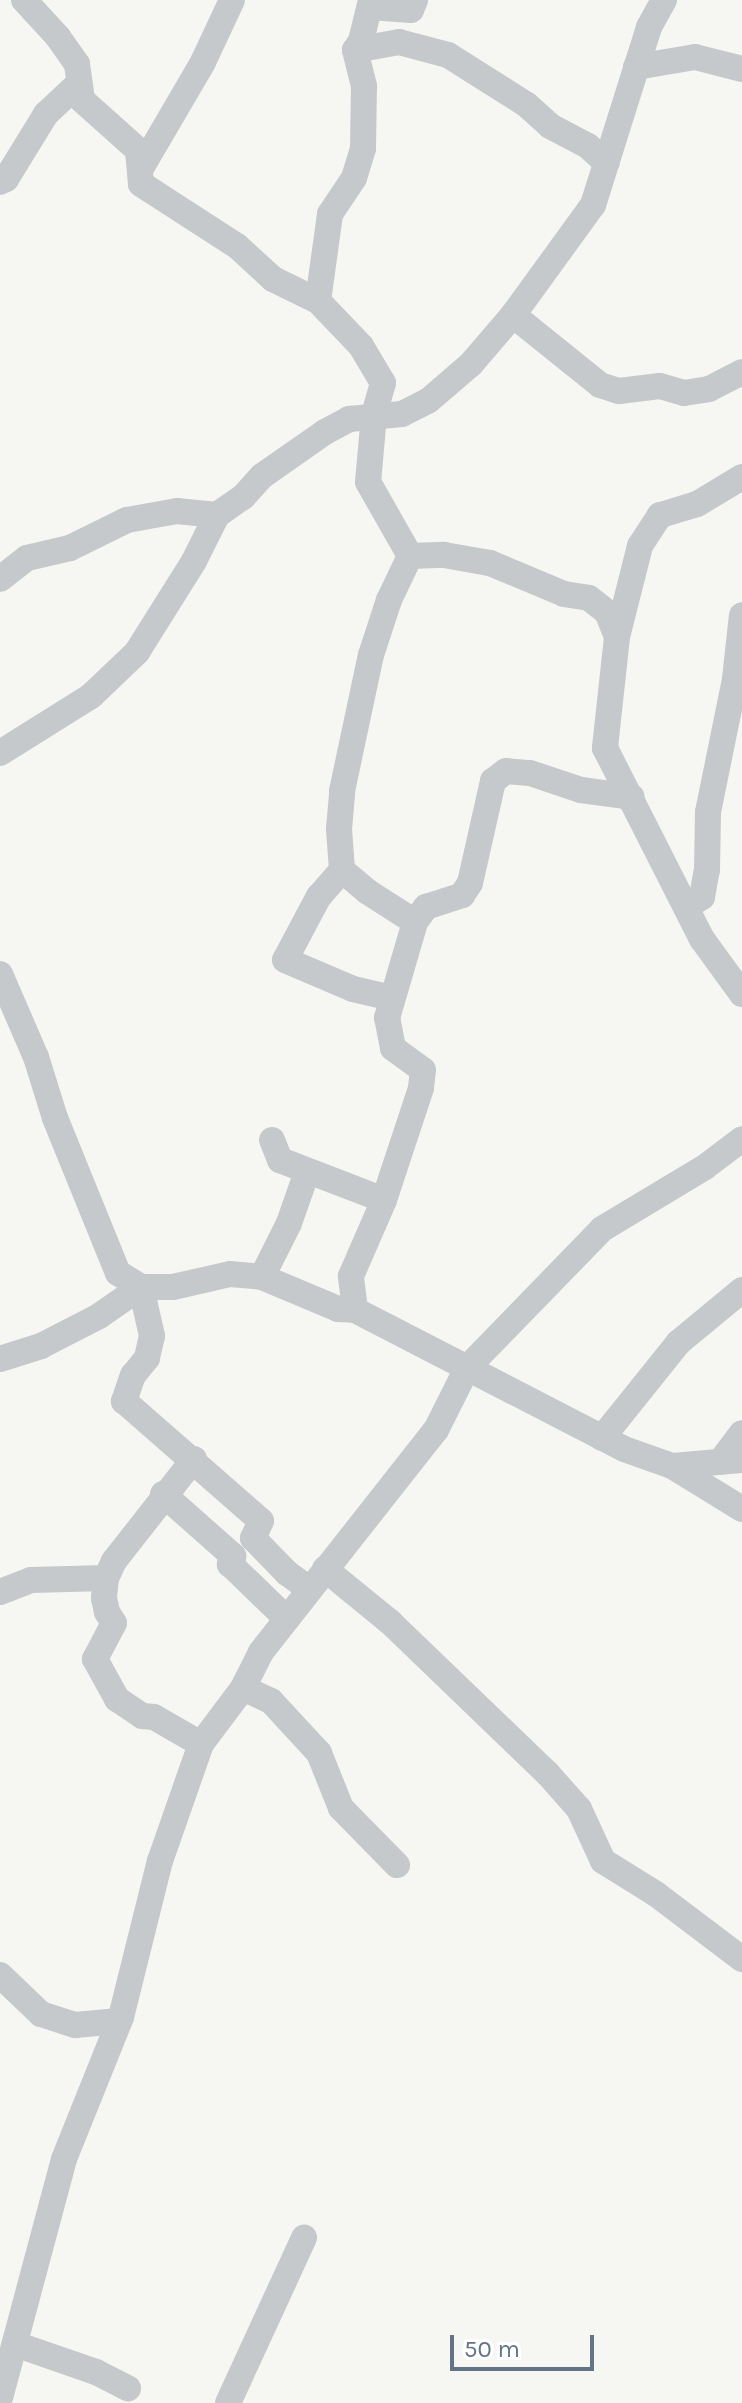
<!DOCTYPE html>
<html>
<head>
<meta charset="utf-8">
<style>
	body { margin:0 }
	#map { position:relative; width:742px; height:2403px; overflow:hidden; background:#f6f6f2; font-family:Karla,sans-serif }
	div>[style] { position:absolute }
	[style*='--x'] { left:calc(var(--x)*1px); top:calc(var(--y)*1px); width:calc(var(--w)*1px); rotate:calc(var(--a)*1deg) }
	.minor>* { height:26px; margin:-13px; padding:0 13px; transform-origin:13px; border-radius:13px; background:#c5c9cc }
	span { translate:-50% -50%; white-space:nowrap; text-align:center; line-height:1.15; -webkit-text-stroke:8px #fff; paint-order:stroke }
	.scale { position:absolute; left:450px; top:2335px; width:144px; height:36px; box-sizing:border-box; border:4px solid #627486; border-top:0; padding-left:10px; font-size:24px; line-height:28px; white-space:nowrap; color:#627486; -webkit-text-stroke:6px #fff; paint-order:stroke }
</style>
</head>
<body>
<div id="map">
	<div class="minor">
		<i style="--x:24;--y:0;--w:50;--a:47.4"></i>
		<i style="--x:58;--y:37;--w:33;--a:55"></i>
		<i style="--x:77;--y:64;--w:36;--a:82"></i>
		<i style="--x:82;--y:100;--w:75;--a:41.8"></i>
		<i style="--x:138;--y:150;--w:34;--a:85"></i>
		<i style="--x:141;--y:184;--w:114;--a:32.9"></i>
		<i style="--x:237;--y:246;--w:49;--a:42.5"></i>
		<i style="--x:273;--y:279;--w:50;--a:26.1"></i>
		<i style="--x:318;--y:301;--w:62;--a:46.3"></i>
		<i style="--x:361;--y:346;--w:43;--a:59.3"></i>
		<i style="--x:383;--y:383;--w:33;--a:106"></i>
		<i style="--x:374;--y:415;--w:67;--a:95.1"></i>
		<i style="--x:368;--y:482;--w:85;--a:60.4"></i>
		<i style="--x:410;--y:556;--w:34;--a:-2"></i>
		<i style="--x:444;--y:555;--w:47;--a:9.9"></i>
		<i style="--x:490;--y:563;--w:80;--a:22.7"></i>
		<i style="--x:564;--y:594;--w:25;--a:9"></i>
		<i style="--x:589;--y:598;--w:23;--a:38"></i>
		<i style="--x:607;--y:612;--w:27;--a:68"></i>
		<i style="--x:370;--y:7;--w:41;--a:4.2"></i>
		<i style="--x:411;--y:10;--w:11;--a:-68"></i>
		<i style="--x:355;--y:50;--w:45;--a:-10.3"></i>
		<i style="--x:399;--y:42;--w:51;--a:14.9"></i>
		<i style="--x:448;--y:55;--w:93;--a:32.3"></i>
		<i style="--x:527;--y:105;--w:31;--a:42"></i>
		<i style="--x:550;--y:126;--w:43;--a:27.8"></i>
		<i style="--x:588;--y:146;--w:25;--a:42"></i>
		<i style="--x:636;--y:67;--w:60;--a:-9.6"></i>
		<i style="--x:695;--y:57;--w:49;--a:14.3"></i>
		<i style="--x:140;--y:170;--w:125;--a:-59.7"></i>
		<i style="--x:203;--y:62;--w:68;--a:-64.9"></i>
		<i style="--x:0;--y:182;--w:7;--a:-27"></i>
		<i style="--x:6;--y:179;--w:76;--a:-58.4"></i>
		<i style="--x:46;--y:114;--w:44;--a:-43.2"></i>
		<i style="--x:318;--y:301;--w:88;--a:-82.1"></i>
		<i style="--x:330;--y:214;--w:43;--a:-56.3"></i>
		<i style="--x:354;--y:178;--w:31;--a:-73"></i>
		<i style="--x:363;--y:148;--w:62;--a:-89.1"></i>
		<i style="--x:364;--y:86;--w:37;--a:-104"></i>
		<i style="--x:355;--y:50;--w:11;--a:-56"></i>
		<i style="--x:361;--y:41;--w:42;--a:-76.3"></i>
		<i style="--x:513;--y:315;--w:112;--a:38.8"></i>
		<i style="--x:600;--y:385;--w:20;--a:18"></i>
		<i style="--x:619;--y:391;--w:41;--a:-7"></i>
		<i style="--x:660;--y:386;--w:25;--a:16"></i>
		<i style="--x:684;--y:393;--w:25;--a:-9"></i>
		<i style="--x:709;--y:389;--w:37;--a:-27"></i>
		<i style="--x:742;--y:477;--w:52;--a:149"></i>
		<i style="--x:697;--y:504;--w:39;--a:163"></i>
		<i style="--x:660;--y:515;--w:37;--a:123"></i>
		<i style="--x:640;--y:546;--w:94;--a:104.2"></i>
		<i style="--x:617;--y:637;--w:112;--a:96.2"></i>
		<i style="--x:605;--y:748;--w:214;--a:63.1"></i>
		<i style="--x:702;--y:939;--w:68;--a:54"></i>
		<i style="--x:0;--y:579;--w:34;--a:-38"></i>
		<i style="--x:27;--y:558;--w:44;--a:-13.1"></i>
		<i style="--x:70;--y:548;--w:64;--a:-26.2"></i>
		<i style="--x:127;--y:520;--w:51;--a:-10.2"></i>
		<i style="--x:177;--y:511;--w:40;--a:5.7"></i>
		<i style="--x:217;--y:515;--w:32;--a:-35"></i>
		<i style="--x:243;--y:497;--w:28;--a:-48"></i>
		<i style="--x:262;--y:476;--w:77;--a:-34.9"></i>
		<i style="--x:325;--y:432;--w:27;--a:-28"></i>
		<i style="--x:349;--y:419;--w:53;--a:-5.4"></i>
		<i style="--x:402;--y:414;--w:29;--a:-27"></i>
		<i style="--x:428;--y:401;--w:57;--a:-40.7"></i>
		<i style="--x:471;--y:364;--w:65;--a:-49.4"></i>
		<i style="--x:513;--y:315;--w:136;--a:-54"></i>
		<i style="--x:593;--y:205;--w:187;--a:-72.5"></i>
		<i style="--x:649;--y:27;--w:31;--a:-61"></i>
		<i style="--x:0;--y:753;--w:107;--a:-32.1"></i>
		<i style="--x:91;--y:696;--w:64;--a:-43.7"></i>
		<i style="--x:137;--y:652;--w:107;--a:-57.9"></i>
		<i style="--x:194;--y:561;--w:51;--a:-63.4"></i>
		<i style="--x:342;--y:870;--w:35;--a:131"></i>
		<i style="--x:319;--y:896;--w:72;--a:118"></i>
		<i style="--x:285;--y:960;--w:74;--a:23.1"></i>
		<i style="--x:353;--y:989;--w:40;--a:13"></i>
		<i style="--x:686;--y:907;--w:19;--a:-32"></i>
		<i style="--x:702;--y:897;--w:27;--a:-80"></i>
		<i style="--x:707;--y:870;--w:58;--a:-89"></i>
		<i style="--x:708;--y:812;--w:136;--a:-78.5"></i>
		<i style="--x:735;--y:679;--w:64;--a:-83.8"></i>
		<i style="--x:415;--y:922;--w:19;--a:-54"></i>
		<i style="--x:426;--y:907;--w:38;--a:-18"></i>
		<i style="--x:462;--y:895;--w:14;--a:-56"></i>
		<i style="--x:470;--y:883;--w:105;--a:-77.3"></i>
		<i style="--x:493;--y:781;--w:16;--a:-38"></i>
		<i style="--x:506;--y:771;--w:24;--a:5"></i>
		<i style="--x:530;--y:773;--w:54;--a:18.4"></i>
		<i style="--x:581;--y:790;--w:51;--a:7.8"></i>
		<i style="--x:0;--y:974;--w:90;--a:66.6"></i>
		<i style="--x:36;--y:1057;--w:64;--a:72.7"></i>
		<i style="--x:55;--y:1118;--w:167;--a:67.9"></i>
		<i style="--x:118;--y:1273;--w:27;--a:31"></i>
		<i style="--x:141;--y:1287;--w:32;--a:0"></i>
		<i style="--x:173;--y:1287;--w:58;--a:-12.8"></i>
		<i style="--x:230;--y:1274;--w:32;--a:5"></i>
		<i style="--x:262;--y:1277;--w:82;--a:22.8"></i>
		<i style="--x:338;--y:1309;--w:17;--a:3"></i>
		<i style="--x:355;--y:1310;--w:303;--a:27.3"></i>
		<i style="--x:624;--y:1449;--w:51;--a:19.5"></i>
		<i style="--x:672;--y:1466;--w:70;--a:-4.9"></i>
		<i style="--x:272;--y:1140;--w:22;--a:68"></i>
		<i style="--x:280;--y:1160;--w:111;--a:21"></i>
		<i style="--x:262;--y:1277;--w:60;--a:-63.4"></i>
		<i style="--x:289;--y:1223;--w:54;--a:-70.6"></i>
		<i style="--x:141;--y:1287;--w:50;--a:77.3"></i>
		<i style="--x:152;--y:1336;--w:23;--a:103"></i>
		<i style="--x:147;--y:1358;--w:22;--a:129"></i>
		<i style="--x:133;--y:1375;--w:28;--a:109"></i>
		<i style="--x:124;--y:1401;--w:182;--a:41.2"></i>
		<i style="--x:261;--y:1521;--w:19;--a:115"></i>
		<i style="--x:253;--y:1538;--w:49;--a:45.8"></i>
		<i style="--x:287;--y:1573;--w:27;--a:36"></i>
		<i style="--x:355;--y:1310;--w:34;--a:-97"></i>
		<i style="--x:351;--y:1276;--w:83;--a:-66.5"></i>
		<i style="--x:384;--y:1200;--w:118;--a:-71.7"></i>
		<i style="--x:421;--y:1088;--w:18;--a:-84"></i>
		<i style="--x:423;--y:1070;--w:37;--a:-144"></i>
		<i style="--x:393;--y:1048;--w:31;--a:-101"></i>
		<i style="--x:387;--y:1018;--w:100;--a:-73.7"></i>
		<i style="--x:415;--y:922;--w:56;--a:-147.4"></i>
		<i style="--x:368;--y:892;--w:34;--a:-140"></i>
		<i style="--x:342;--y:870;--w:41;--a:-94.2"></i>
		<i style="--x:339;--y:829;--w:38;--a:-85"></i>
		<i style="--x:342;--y:791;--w:139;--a:-78"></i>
		<i style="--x:371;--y:655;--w:58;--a:-71.9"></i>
		<i style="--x:389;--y:600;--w:49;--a:-64.5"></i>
		<i style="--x:0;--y:1359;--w:43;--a:-17.6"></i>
		<i style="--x:41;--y:1346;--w:65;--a:-27.3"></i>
		<i style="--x:99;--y:1316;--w:51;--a:-34.6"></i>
		<i style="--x:602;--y:1438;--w:122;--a:-51.3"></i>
		<i style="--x:678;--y:1343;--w:83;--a:-39.6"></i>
		<i style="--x:194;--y:1459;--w:130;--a:128.1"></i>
		<i style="--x:114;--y:1561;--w:19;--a:115"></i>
		<i style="--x:106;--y:1578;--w:20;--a:96"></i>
		<i style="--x:104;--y:1598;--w:14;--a:78"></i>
		<i style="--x:107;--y:1612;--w:13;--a:58"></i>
		<i style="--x:114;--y:1623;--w:41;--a:117.8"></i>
		<i style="--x:95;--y:1659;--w:46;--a:61.2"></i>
		<i style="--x:117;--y:1699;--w:30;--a:34"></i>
		<i style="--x:142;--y:1716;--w:12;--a:5"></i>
		<i style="--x:154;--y:1717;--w:54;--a:29.9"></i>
		<i style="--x:720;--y:1462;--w:36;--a:-53"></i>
		<i style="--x:672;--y:1466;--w:82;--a:31.6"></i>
		<i style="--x:163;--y:1494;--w:94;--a:41.5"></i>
		<i style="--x:233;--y:1556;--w:9;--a:111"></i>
		<i style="--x:230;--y:1564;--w:79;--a:44"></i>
		<i style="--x:325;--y:1569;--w:84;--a:39.2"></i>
		<i style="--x:390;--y:1622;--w:219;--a:43.9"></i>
		<i style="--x:548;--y:1774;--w:47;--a:48.5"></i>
		<i style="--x:579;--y:1809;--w:57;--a:65.2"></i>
		<i style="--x:603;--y:1861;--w:62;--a:31.9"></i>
		<i style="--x:656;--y:1894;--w:108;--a:37.1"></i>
		<i style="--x:0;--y:1592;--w:33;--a:-21"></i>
		<i style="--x:31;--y:1580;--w:75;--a:-1.5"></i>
		<i style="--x:243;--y:1688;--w:31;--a:25"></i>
		<i style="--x:271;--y:1701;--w:71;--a:47.3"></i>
		<i style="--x:319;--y:1753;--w:59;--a:68.2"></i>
		<i style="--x:341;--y:1808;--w:80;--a:45.5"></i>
		<i style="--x:0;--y:1975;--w:57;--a:43.6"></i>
		<i style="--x:41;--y:2014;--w:36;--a:18"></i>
		<i style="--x:75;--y:2025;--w:44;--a:-5.2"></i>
		<i style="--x:15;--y:2344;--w:86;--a:19.1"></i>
		<i style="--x:96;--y:2372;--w:36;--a:27"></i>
		<i style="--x:0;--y:2398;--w:247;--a:-75"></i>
		<i style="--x:64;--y:2159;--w:153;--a:-68.1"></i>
		<i style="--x:121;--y:2017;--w:161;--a:-76"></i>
		<i style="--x:160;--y:1861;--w:124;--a:-70.7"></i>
		<i style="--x:201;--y:1744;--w:70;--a:-53.1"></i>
		<i style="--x:243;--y:1688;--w:40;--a:-63.4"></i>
		<i style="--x:261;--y:1652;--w:283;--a:-51.8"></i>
		<i style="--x:436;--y:1430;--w:69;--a:-63.4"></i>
		<i style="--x:467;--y:1368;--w:194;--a:-45.8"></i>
		<i style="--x:602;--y:1229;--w:120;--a:-31"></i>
		<i style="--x:705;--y:1167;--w:46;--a:-37.1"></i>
		<i style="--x:228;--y:2403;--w:182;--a:-65.3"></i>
	</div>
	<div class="scale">50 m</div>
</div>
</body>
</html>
